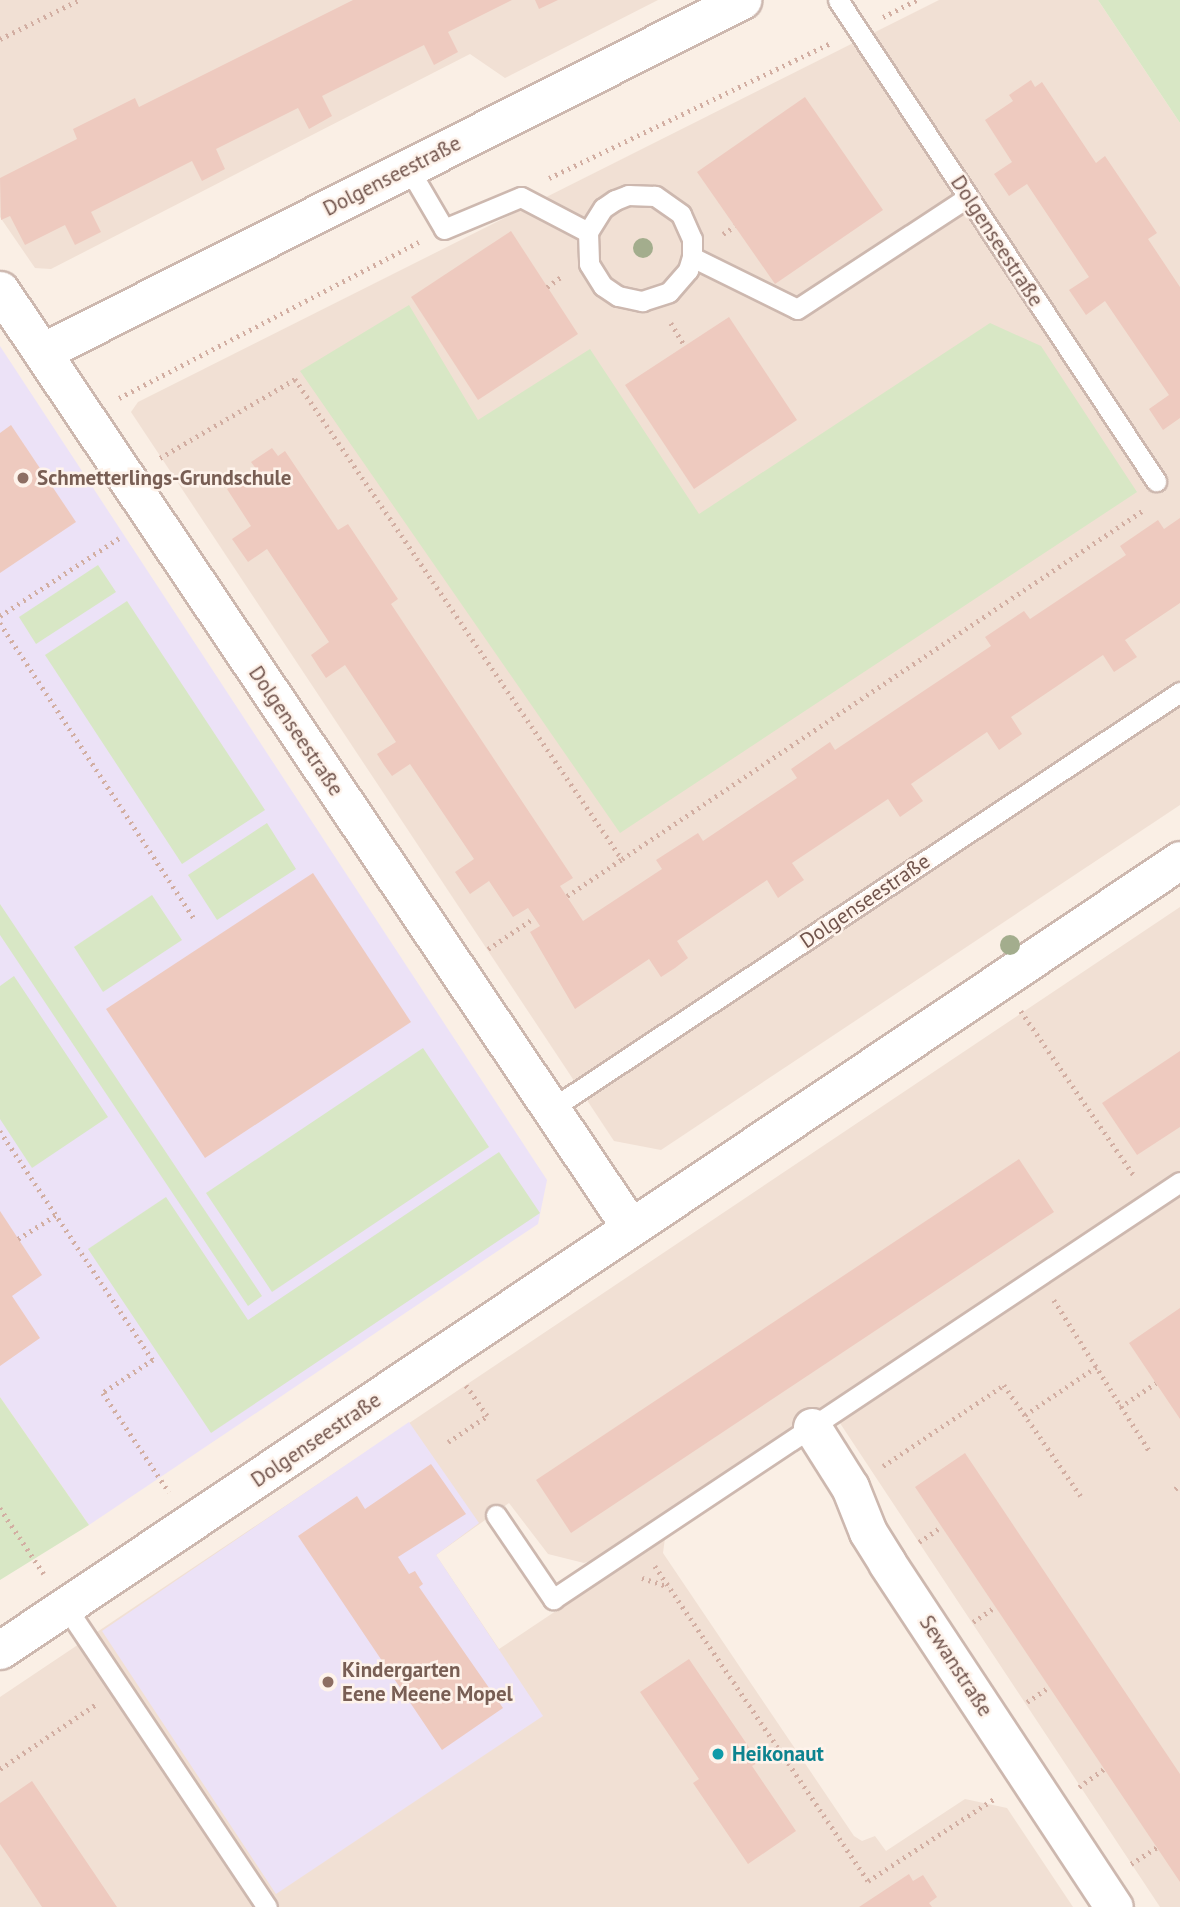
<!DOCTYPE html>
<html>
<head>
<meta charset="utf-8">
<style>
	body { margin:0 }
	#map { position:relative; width:1180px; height:1907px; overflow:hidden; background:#faefe5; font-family:"PT Sans",sans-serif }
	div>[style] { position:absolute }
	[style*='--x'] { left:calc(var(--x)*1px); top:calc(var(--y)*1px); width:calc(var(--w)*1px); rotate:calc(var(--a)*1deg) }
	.residential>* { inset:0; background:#f1e0d4 }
	.education>* { inset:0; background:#ece2f7 }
	.green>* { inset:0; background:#d8e7c5 }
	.building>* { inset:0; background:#eecabf }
	.path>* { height:4.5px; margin-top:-2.25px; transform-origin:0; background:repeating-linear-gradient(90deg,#d2aea2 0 2px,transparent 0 7px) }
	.roads { filter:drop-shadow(2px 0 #cdb8af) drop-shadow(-2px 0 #cdb8af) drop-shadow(0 2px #cdb8af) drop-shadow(0 -2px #cdb8af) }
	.lane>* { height:19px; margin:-9.5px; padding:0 9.5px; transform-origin:9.5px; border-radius:9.5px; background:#fff }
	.street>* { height:37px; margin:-18.5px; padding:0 18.5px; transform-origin:18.5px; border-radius:18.5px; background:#fff }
	.trees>* { width:20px; height:20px; margin:-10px; border-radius:50%; background:#a3ad8d }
	.dots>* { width:19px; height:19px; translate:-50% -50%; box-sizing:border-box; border:4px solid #fef3eb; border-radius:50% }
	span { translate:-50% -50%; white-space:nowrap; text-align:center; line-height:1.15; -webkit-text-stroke:5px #fef3eb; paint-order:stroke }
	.street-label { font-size:21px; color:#71544c }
	.education-label { font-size:21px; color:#785e54; font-weight:700 }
	.left { translate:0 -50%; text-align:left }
	.culture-label { font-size:21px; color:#0d838f; font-weight:700 }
</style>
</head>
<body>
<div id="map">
	<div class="residential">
		<i style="clip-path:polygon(0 0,658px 0,505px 78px,470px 54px,51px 269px,35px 268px,0 217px)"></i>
		<i style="clip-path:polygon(939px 0,1098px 0,1180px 123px,1180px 805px,661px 1150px,614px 1141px,131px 412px,138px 402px)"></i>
		<i style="clip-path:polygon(1180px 907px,1180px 1907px,1160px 1907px,828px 1405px,602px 1557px,584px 1563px,548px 1554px,509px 1503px,436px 1555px,499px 1649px,665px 1538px,663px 1553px,854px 1836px,862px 1841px,875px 1836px,886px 1851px,965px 1799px,1007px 1808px,1073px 1907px,0 1907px,0 1697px)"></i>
	</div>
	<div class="education">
		<i style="clip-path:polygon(0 346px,547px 1180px,538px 1224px,89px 1525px,0 1397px)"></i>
		<i style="clip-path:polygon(409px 1422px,479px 1523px,436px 1555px,543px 1716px,276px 1894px,102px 1631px)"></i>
	</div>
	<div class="green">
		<i style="clip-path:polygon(1098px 0,1180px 0,1180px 123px)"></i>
		<i style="clip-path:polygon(409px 305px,478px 420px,590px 349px,699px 514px,990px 323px,1041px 346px,1137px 492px,620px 833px,300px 371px)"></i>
		<i style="clip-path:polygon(98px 565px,116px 592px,36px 644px,19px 617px)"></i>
		<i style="clip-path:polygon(127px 601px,265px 810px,182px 864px,45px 655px)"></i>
		<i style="clip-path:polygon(267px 823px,296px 869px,217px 920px,188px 875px)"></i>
		<i style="clip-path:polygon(152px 895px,182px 940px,103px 992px,74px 947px)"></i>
		<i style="clip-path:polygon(0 904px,262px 1296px,248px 1306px,0 935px)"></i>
		<i style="clip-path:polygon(14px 976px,108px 1117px,32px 1168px,0 1119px,0 986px)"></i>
		<i style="clip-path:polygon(423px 1048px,489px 1147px,272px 1292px,206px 1193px)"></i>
		<i style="clip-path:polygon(499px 1152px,540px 1213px,211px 1433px,88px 1249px,166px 1197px,248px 1320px)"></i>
		<i style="clip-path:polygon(0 1397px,89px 1525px,0 1580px)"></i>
	</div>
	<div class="building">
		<i style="clip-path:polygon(353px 0,512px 0,448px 32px,458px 52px,434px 65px,424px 45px,322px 96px,332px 116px,309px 129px,298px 108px,216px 149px,225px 169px,202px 181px,192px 161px,91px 212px,101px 232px,75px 245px,65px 225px,25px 245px,10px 216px,1px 220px,0 178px,77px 139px,73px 129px,135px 98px,139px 107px)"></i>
		<i style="clip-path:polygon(535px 0,558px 0,539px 9px)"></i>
		<i style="clip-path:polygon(1031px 80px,1035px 87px,1042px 82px,1096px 163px,1105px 156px,1157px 233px,1148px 239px,1180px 287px,1180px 418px,1163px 430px,1149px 409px,1169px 395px,1105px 301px,1086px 315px,1069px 290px,1089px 277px,1027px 184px,1009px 196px,994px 174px,1012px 162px,985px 120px,1013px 101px,1009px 95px)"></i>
		<i style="clip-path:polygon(805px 97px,883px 210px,775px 284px,697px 172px)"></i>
		<i style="clip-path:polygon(511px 231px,578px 334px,478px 400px,411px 297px)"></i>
		<i style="clip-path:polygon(729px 317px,797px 420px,694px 489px,625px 385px)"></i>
		<i style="clip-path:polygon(11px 425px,76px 522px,0 573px,0 433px)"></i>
		<i style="clip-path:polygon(272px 448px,278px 456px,285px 451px,338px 530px,348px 524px,398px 599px,391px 604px,573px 878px,560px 886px,583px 921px,662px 869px,656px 860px,698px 833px,703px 841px,797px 778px,791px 769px,830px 742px,835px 750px,991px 646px,985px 637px,1024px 611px,1030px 619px,1126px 555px,1120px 546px,1158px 520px,1164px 529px,1180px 518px,1180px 603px,1125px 640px,1137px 657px,1114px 672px,1103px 655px,1011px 717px,1022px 734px,999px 750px,987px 732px,911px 784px,923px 801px,900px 817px,888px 799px,792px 863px,804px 880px,792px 888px,778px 898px,767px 880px,677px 941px,688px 958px,675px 968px,661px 977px,649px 959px,575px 1009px,530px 932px,540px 926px,528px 908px,513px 917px,489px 881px,470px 894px,455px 872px,474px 859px,410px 764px,392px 776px,384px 765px,377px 754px,396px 742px,345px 665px,326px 678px,318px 666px,311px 655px,329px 642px,267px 549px,248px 562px,232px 539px,251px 526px,227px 489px,257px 470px,251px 462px)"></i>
		<i style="clip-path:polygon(313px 873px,411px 1022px,205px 1158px,106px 1009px)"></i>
		<i style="clip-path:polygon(1180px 1051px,1180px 1127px,1137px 1155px,1102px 1103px)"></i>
		<i style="clip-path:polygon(1019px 1159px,1054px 1212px,571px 1533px,536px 1480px)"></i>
		<i style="clip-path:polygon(0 1211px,42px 1275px,12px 1296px,40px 1338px,0 1366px)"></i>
		<i style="clip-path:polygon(1180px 1308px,1180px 1419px,1129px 1343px)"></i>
		<i style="clip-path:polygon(965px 1453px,1180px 1774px,1180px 1882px,915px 1487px)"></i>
		<i style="clip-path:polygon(431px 1464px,466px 1514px,398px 1557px,409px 1574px,415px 1571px,423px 1584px,419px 1587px,503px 1708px,442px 1750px,298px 1536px,357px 1496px,365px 1509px)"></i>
		<i style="clip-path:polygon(689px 1659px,759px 1762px,752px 1766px,796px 1831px,748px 1864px,693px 1783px,699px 1779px,640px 1692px)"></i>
		<i style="clip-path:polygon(32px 1781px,117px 1907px,42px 1907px,11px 1860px,0 1844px,0 1803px)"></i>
		<i style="clip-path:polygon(909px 1874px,913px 1881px,923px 1875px,937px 1897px,929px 1903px,932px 1907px,859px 1907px)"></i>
	</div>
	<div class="path">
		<i style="--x:883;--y:17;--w:38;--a:-27"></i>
		<i style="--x:0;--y:39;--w:88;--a:-26.3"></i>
		<i style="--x:549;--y:178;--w:313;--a:-25.6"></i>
		<i style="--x:723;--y:234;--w:14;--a:-34"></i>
		<i style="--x:547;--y:287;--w:17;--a:-36"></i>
		<i style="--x:671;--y:323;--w:27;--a:59"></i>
		<i style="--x:119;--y:398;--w:338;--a:-27.5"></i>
		<i style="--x:160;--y:458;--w:156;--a:-30.3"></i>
		<i style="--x:295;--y:379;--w:581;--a:55.74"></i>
		<i style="--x:622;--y:859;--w:629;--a:-33.79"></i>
		<i style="--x:0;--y:616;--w:142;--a:-33.2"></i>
		<i style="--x:0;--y:623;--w:353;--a:56.7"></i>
		<i style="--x:567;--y:896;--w:66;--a:-33.9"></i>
		<i style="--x:488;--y:949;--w:55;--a:-34"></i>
		<i style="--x:1021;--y:1011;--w:201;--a:55.5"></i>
		<i style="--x:0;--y:1131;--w:275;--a:56.3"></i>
		<i style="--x:153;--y:1360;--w:60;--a:146.6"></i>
		<i style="--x:103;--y:1393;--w:119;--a:56.3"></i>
		<i style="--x:18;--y:1239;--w:45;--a:-32.3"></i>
		<i style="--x:1054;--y:1300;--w:178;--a:57.7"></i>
		<i style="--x:1120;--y:1407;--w:43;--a:-33.7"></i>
		<i style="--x:1025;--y:1415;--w:86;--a:-34.1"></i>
		<i style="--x:448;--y:1442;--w:47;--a:-33.7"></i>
		<i style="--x:487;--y:1416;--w:37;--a:-125"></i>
		<i style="--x:883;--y:1466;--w:146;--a:-33.8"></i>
		<i style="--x:1004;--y:1385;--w:135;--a:55.3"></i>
		<i style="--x:1175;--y:1489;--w:6;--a:-39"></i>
		<i style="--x:0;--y:1508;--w:79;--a:56.3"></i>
		<i style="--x:919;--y:1542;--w:27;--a:-34"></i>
		<i style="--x:655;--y:1566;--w:380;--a:55.9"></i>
		<i style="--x:868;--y:1881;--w:150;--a:-33.1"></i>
		<i style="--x:642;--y:1578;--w:28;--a:18"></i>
		<i style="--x:973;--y:1622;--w:27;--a:-34"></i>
		<i style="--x:1027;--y:1702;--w:27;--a:-34"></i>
		<i style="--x:0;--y:1769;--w:115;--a:-34"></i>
		<i style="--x:1079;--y:1787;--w:31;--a:-36"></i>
		<i style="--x:1131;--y:1864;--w:31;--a:-33"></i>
	</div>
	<div class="roads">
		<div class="lane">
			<i style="--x:838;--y:0;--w:577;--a:56.53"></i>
			<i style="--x:409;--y:169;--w:69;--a:59.7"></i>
			<i style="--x:444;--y:229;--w:83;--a:-22.6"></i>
			<i style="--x:521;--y:197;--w:76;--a:27.6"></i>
			<i style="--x:588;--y:232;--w:32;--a:88"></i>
			<i style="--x:589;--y:264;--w:26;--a:58"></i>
			<i style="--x:603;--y:286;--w:18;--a:34"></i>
			<i style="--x:618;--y:296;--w:25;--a:12"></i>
			<i style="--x:642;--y:301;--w:28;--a:-18"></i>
			<i style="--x:669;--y:292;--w:29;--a:-49"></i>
			<i style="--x:688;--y:270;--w:14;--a:-73"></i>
			<i style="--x:692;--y:257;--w:18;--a:-90"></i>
			<i style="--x:692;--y:239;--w:27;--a:-114"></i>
			<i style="--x:681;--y:214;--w:32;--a:-145"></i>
			<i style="--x:655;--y:196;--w:27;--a:-178"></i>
			<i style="--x:628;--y:195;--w:14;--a:159"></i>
			<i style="--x:615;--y:200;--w:14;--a:146"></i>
			<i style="--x:603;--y:208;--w:28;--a:122"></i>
			<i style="--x:692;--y:257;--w:117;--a:26.3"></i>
			<i style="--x:797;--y:309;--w:204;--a:-33.2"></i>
			<i style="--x:551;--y:1109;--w:755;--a:-33.54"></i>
			<i style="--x:496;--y:1515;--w:102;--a:55.8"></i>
			<i style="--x:553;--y:1599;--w:753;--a:-33.63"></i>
			<i style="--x:66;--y:1607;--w:361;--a:56.2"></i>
		</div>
		<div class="street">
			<i style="--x:0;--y:290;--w:1130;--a:56.07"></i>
			<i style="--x:42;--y:352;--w:784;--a:-26.7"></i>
			<i style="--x:812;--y:1427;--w:71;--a:57.7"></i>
			<i style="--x:850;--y:1487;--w:48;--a:68.2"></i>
			<i style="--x:868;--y:1532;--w:36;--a:58"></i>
			<i style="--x:887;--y:1563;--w:412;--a:56.6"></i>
			<i style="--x:0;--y:1650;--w:1420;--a:-33.8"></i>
		</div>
	</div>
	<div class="trees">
		<i style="left:643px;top:248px"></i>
		<i style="left:1010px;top:945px"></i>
	</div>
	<div class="dots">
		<i style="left:23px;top:478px;background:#8d6e63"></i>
		<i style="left:328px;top:1682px;background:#8d6e63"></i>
		<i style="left:718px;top:1754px;background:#0f9aa8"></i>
	</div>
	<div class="street-label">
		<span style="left:392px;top:176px;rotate:-27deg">Dolgenseestraße</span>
		<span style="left:997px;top:241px;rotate:57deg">Dolgenseestraße</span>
		<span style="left:296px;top:731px;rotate:56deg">Dolgenseestraße</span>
		<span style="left:865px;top:901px;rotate:-34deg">Dolgenseestraße</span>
		<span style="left:316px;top:1440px;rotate:-34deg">Dolgenseestraße</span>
		<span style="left:956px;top:1666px;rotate:57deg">Sewanstraße</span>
	</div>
	<div class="education-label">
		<span class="left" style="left:37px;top:478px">Schmetterlings-Grundschule</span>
		<span class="left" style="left:342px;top:1682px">Kindergarten<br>Eene Meene Mopel</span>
	</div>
	<div class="culture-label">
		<span class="left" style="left:732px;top:1754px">Heikonaut</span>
	</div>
</div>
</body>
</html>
